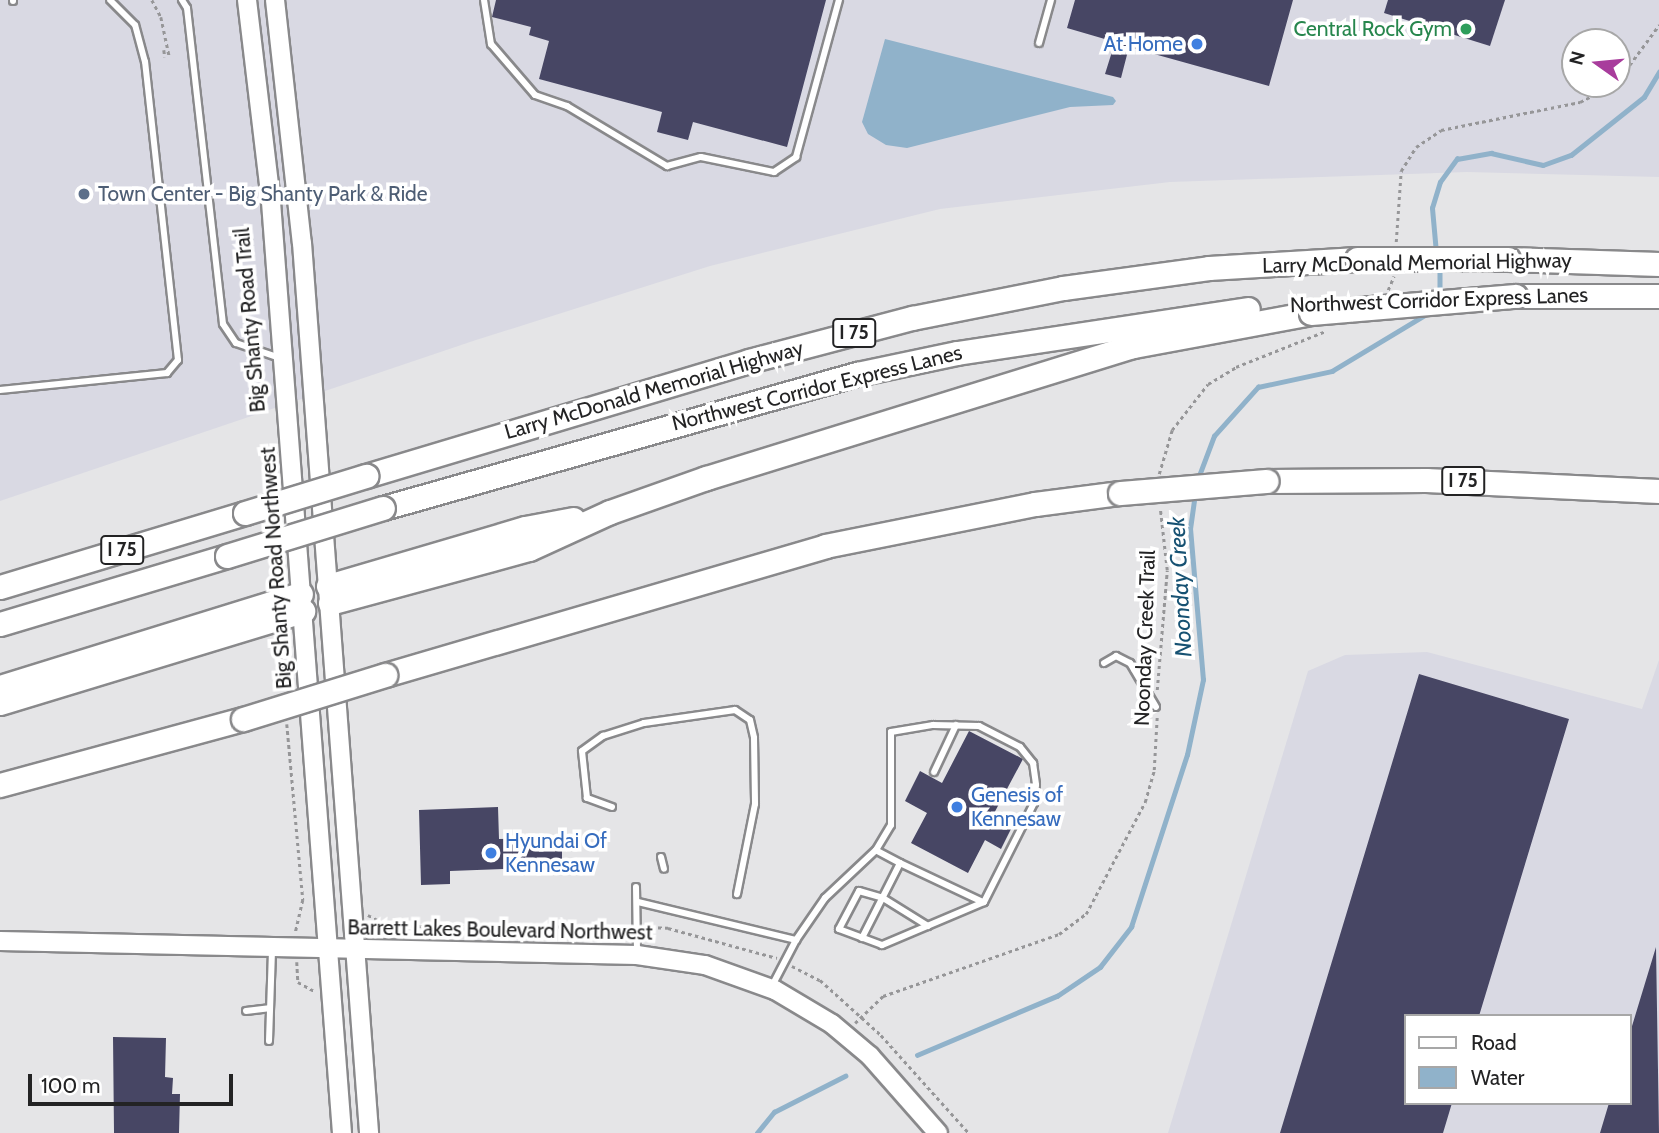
<!DOCTYPE html>
<html>
<head>
<meta charset="utf-8">
<style>
	body { margin:0 }
	#map { position:relative; width:1659px; height:1133px; overflow:hidden; background:#e5e5e7; font-family:Cabin,sans-serif }
	div>[style] { position:absolute }
	[style*='--x'] { left:calc(var(--x)*1px); top:calc(var(--y)*1px); width:calc(var(--w)*1px); rotate:calc(var(--a)*1deg) }
	.built>* { inset:0; background:#d9d9e3 }
	.water>* { inset:0; background:#90b2ca }
	.stream>* { height:4.5px; margin:-2.25px; padding:0 2.25px; transform-origin:2.25px; border-radius:2.25px; background:#90b2ca }
	.building>* { inset:0; background:#474664 }
	.path>* { height:2.5px; margin-top:-1.25px; transform-origin:0; background:repeating-linear-gradient(90deg,#969698 0 3.5px,transparent 0 7px) }
	.roads { filter:drop-shadow(2px 0 #89898b) drop-shadow(-2px 0 #89898b) drop-shadow(0 2px #89898b) drop-shadow(0 -2px #89898b) }
	.lane>* { height:6px; margin:-3px; padding:0 3px; transform-origin:3px; border-radius:3px; background:#fff }
	.secondary>* { height:18px; margin:-9px; padding:0 9px; transform-origin:9px; border-radius:9px; background:#fff }
	.highway>* { height:23px; margin:-11.5px; padding:0 11.5px; transform-origin:11.5px; border-radius:11.5px; background:#fff }
	.bridges { filter:drop-shadow(2px 0 #89898b) drop-shadow(-2px 0 #89898b) drop-shadow(0 2px #89898b) drop-shadow(0 -2px #89898b) }
	.highway-bridge>* { height:23px; margin:-11.5px; padding:0 11.5px; transform-origin:11.5px; border-radius:11.5px; background:#fff }
	.dots>* { width:19px; height:19px; translate:-50% -50%; box-sizing:border-box; border:4px solid #fff; border-radius:50% }
	span { translate:-50% -50%; white-space:nowrap; text-align:center; line-height:1.15; -webkit-text-stroke:7px #fff; paint-order:stroke }
	.shield-label span { padding:2px 5px; background:#fff; border:2px solid; border-radius:5px; -webkit-text-stroke-width:0 }
	.shield-label { font-size:19px; color:#232324; font-weight:700 }
	.leisure-label { font-size:21px; color:#27864d }
	.right { translate:-100% -50%; text-align:right }
	.shop-label { font-size:21px; color:#366cbe }
	.left { translate:0 -50%; text-align:left }
	.service-label { font-size:21px; color:#4e5e75 }
	.street-label { font-size:21px; color:#232324 }
	.water-label { font-size:23px; color:#165172; font-style:italic }
	.legend { position:absolute; left:1404px; top:1014px; width:228px; height:91px; box-sizing:border-box; background:#fff; border:2px solid #a7a7a7; margin:0; padding:9px 12px; list-style:none; font-size:21px; color:#232324 }
	.legend li { display:flex; align-items:center; gap:14px; height:35px }
	.legend b { width:35px; border:2px solid #a7a7a7 }
	.north { position:absolute; left:1561px; top:28px; width:70px; height:70px; box-sizing:border-box; background:#fff; border:2px solid #a7a7a7; border-radius:50%; rotate:285deg; font-size:19px; font-weight:700; line-height:28px; text-align:center; color:#232324 }
	.north::after { content:''; display:block; margin:auto; width:24px; height:32px; background:#a83c9c; clip-path:polygon(50% 0,100% 100%,50% 72%,0 100%) }
	.scale { position:absolute; left:28px; top:1074px; width:205px; height:32px; box-sizing:border-box; border:4px solid #232324; border-top:0; padding-left:9px; font-size:21px; line-height:24px; white-space:nowrap; color:#232324; -webkit-text-stroke:5px #fff; paint-order:stroke }
</style>
</head>
<body>
<div id="map">
	<div class="built">
		<i style="clip-path:polygon(evenodd,0 0,1659px 0,1659px 177px,1467px 172px,1170px 182px,940px 209px,710px 266px,476px 340px,0 501px,0 0,1575px 42px,1617px 42px,1617px 84px,1575px 84px,1575px 42px)"></i>
		<i style="clip-path:polygon(evenodd,1427px 652px,1642px 709px,1659px 660px,1659px 1133px,1168px 1133px,1308px 671px,1345px 655px,1427px 652px,1405px 1016px,1629px 1016px,1629px 1103px,1405px 1103px,1405px 1016px)"></i>
	</div>
	<div class="water">
		<i style="clip-path:polygon(885px 39px,1113px 97px,1116px 101px,1113px 105px,1070px 107px,907px 148px,886px 145px,868px 134px,862px 122px)"></i>
	</div>
	<div class="stream">
		<i style="--x:1436;--y:253;--w:45;--a:-95.1"></i>
		<i style="--x:1432;--y:208;--w:27;--a:-73"></i>
		<i style="--x:1440;--y:182;--w:29;--a:-54"></i>
		<i style="--x:1457;--y:159;--w:35;--a:-10"></i>
		<i style="--x:1491;--y:153;--w:53;--a:13"></i>
		<i style="--x:1543;--y:165;--w:30;--a:-20"></i>
		<i style="--x:1571;--y:155;--w:93;--a:-38.5"></i>
		<i style="--x:1644;--y:97;--w:29;--a:-59"></i>
		<i style="--x:1440;--y:265;--w:29;--a:90"></i>
		<i style="--x:1197;--y:481;--w:48;--a:-69.3"></i>
		<i style="--x:1214;--y:436;--w:66;--a:-48.1"></i>
		<i style="--x:1258;--y:387;--w:76;--a:-12.2"></i>
		<i style="--x:1332;--y:371;--w:112;--a:-31.1"></i>
		<i style="--x:917;--y:1055;--w:152;--a:-22.9"></i>
		<i style="--x:1057;--y:996;--w:52;--a:-34"></i>
		<i style="--x:1100;--y:967;--w:51;--a:-52.2"></i>
		<i style="--x:1131;--y:927;--w:181;--a:-72"></i>
		<i style="--x:1187;--y:755;--w:77;--a:-78"></i>
		<i style="--x:1203;--y:680;--w:152;--a:-94.9"></i>
		<i style="--x:1190;--y:529;--w:36;--a:-82"></i>
		<i style="--x:757;--y:1133;--w:27;--a:-51"></i>
		<i style="--x:774;--y:1112;--w:80;--a:-26.9"></i>
	</div>
	<div class="building">
		<i style="clip-path:polygon(496px 0,826px 0,787px 147px,693px 122px,688px 140px,657px 132px,662px 112px,539px 79px,549px 41px,529px 35px,531px 27px,492px 17px)"></i>
		<i style="clip-path:polygon(1075px 0,1293px 0,1269px 86px,1129px 47px,1121px 78px,1105px 74px,1115px 42px,1067px 28px)"></i>
		<i style="clip-path:polygon(1388px 0,1505px 0,1490px 46px,1384px 13px)"></i>
		<i style="clip-path:polygon(1419px 674px,1569px 719px,1479px 1016px,1405px 1016px,1405px 1103px,1452px 1103px,1443px 1133px,1280px 1133px)"></i>
		<i style="clip-path:polygon(969px 731px,1023px 759px,991px 819px,1011px 829px,1001px 849px,985px 840px,968px 873px,911px 843px,927px 813px,905px 801px,920px 771px,942px 783px)"></i>
		<i style="clip-path:polygon(498px 807px,499px 839px,562px 837px,562px 867px,450px 871px,450px 884px,421px 885px,419px 810px)"></i>
		<i style="clip-path:polygon(1656px 947px,1659px 1133px,1600px 1133px,1609px 1103px,1629px 1103px,1629px 1036px)"></i>
		<i style="clip-path:polygon(113px 1037px,166px 1038px,165px 1077px,173px 1078px,172px 1094px,180px 1094px,179px 1133px,114px 1133px)"></i>
	</div>
	<div class="path">
		<i style="--x:152;--y:0;--w:19;--a:62"></i>
		<i style="--x:161;--y:17;--w:40;--a:78"></i>
		<i style="--x:164;--y:50;--w:7;--a:82"></i>
		<i style="--x:1617;--y:82;--w:71;--a:-53.6"></i>
		<i style="--x:1396;--y:242;--w:71;--a:-86"></i>
		<i style="--x:1401;--y:171;--w:28;--a:-58"></i>
		<i style="--x:1416;--y:147;--w:30;--a:-34"></i>
		<i style="--x:1441;--y:130;--w:142;--a:-11.4"></i>
		<i style="--x:1580;--y:102;--w:39;--a:-27"></i>
		<i style="--x:1388;--y:290;--w:15;--a:-67"></i>
		<i style="--x:1159;--y:474;--w:46;--a:-73.5"></i>
		<i style="--x:1172;--y:430;--w:58;--a:-52"></i>
		<i style="--x:1208;--y:384;--w:33;--a:-31"></i>
		<i style="--x:1236;--y:367;--w:97;--a:-21.8"></i>
		<i style="--x:280;--y:637;--w:52;--a:85.6"></i>
		<i style="--x:1157;--y:690;--w:120;--a:-85.2"></i>
		<i style="--x:1167;--y:570;--w:62;--a:-96.4"></i>
		<i style="--x:287;--y:724;--w:177;--a:84.8"></i>
		<i style="--x:303;--y:900;--w:32;--a:103"></i>
		<i style="--x:368;--y:915;--w:25;--a:27"></i>
		<i style="--x:390;--y:926;--w:237;--a:0.2"></i>
		<i style="--x:644;--y:927;--w:24;--a:2"></i>
		<i style="--x:668;--y:928;--w:113;--a:15.4"></i>
		<i style="--x:297;--y:962;--w:20;--a:87"></i>
		<i style="--x:298;--y:982;--w:18;--a:29"></i>
		<i style="--x:792;--y:966;--w:31;--a:27"></i>
		<i style="--x:820;--y:980;--w:82;--a:42"></i>
		<i style="--x:881;--y:1035;--w:132;--a:48.1"></i>
		<i style="--x:855;--y:1023;--w:39;--a:-44"></i>
		<i style="--x:883;--y:996;--w:187;--a:-19.4"></i>
		<i style="--x:1059;--y:934;--w:34;--a:-37"></i>
		<i style="--x:1086;--y:914;--w:127;--a:-62.2"></i>
		<i style="--x:1145;--y:802;--w:33;--a:-74"></i>
		<i style="--x:1154;--y:770;--w:53;--a:-86.8"></i>
	</div>
	<div class="roads">
		<div class="lane">
			<i style="--x:13;--y:0;--w:1;--a:90"></i>
			<i style="--x:182;--y:0;--w:9;--a:58"></i>
			<i style="--x:187;--y:8;--w:318;--a:83.5"></i>
			<i style="--x:223;--y:324;--w:23;--a:56"></i>
			<i style="--x:236;--y:343;--w:46;--a:18.8"></i>
			<i style="--x:484;--y:0;--w:45;--a:81"></i>
			<i style="--x:491;--y:44;--w:67;--a:49.2"></i>
			<i style="--x:535;--y:95;--w:34;--a:19"></i>
			<i style="--x:567;--y:106;--w:117;--a:31"></i>
			<i style="--x:667;--y:166;--w:35;--a:-15"></i>
			<i style="--x:701;--y:157;--w:75;--a:11.6"></i>
			<i style="--x:774;--y:172;--w:27;--a:-34"></i>
			<i style="--x:796;--y:157;--w:163;--a:-74.7"></i>
			<i style="--x:1039;--y:43;--w:45;--a:-74.4"></i>
			<i style="--x:0;--y:390;--w:168;--a:-5.8"></i>
			<i style="--x:167;--y:373;--w:17;--a:-50"></i>
			<i style="--x:178;--y:360;--w:300;--a:-96.3"></i>
			<i style="--x:145;--y:62;--w:38;--a:-105"></i>
			<i style="--x:135;--y:25;--w:35;--a:-135"></i>
			<i style="--x:1104;--y:663;--w:14;--a:-30"></i>
			<i style="--x:1116;--y:656;--w:16;--a:27"></i>
			<i style="--x:1130;--y:663;--w:51;--a:59.4"></i>
			<i style="--x:934;--y:772;--w:52;--a:-64.9"></i>
			<i style="--x:612;--y:807;--w:27;--a:-160"></i>
			<i style="--x:587;--y:798;--w:47;--a:-96.1"></i>
			<i style="--x:582;--y:751;--w:26;--a:-36"></i>
			<i style="--x:603;--y:736;--w:43;--a:-17.6"></i>
			<i style="--x:644;--y:723;--w:92;--a:-8.1"></i>
			<i style="--x:735;--y:710;--w:18;--a:34"></i>
			<i style="--x:750;--y:720;--w:18;--a:77"></i>
			<i style="--x:754;--y:738;--w:66;--a:89.1"></i>
			<i style="--x:755;--y:804;--w:92;--a:101.3"></i>
			<i style="--x:661;--y:857;--w:12;--a:76"></i>
			<i style="--x:900;--y:863;--w:92;--a:25.2"></i>
			<i style="--x:636;--y:887;--w:66;--a:89.1"></i>
			<i style="--x:638;--y:902;--w:163;--a:13.5"></i>
			<i style="--x:796;--y:940;--w:52;--a:117.6"></i>
			<i style="--x:862;--y:938;--w:84;--a:-63.1"></i>
			<i style="--x:900;--y:863;--w:27;--a:-152"></i>
			<i style="--x:796;--y:940;--w:51;--a:-55.4"></i>
			<i style="--x:825;--y:898;--w:70;--a:-43.3"></i>
			<i style="--x:876;--y:850;--w:29;--a:-59"></i>
			<i style="--x:891;--y:825;--w:93;--a:-90"></i>
			<i style="--x:891;--y:732;--w:43;--a:-9.5"></i>
			<i style="--x:933;--y:725;--w:46;--a:1.2"></i>
			<i style="--x:979;--y:726;--w:46;--a:27.1"></i>
			<i style="--x:1020;--y:747;--w:21;--a:51"></i>
			<i style="--x:1033;--y:763;--w:22;--a:82"></i>
			<i style="--x:1036;--y:785;--w:18;--a:96"></i>
			<i style="--x:1034;--y:803;--w:111;--a:116.8"></i>
			<i style="--x:984;--y:902;--w:111;--a:157.1"></i>
			<i style="--x:882;--y:945;--w:46;--a:-159.6"></i>
			<i style="--x:839;--y:929;--w:43;--a:-62.2"></i>
			<i style="--x:859;--y:891;--w:25;--a:16"></i>
			<i style="--x:883;--y:898;--w:53;--a:31.9"></i>
			<i style="--x:246;--y:1011;--w:23;--a:-7"></i>
			<i style="--x:269;--y:1041;--w:92;--a:-88.1"></i>
		</div>
		<div class="secondary">
			<i style="--x:247;--y:0;--w:203;--a:83.2"></i>
			<i style="--x:271;--y:202;--w:934;--a:85.64"></i>
			<i style="--x:275;--y:0;--w:244;--a:83.7"></i>
			<i style="--x:302;--y:243;--w:893;--a:85.69"></i>
			<i style="--x:0;--y:941;--w:637;--a:1.26"></i>
			<i style="--x:637;--y:955;--w:69;--a:8.4"></i>
			<i style="--x:705;--y:965;--w:74;--a:19.7"></i>
			<i style="--x:775;--y:990;--w:66;--a:30.8"></i>
			<i style="--x:832;--y:1024;--w:50;--a:40.1"></i>
			<i style="--x:870;--y:1056;--w:103;--a:48.6"></i>
		</div>
		<div class="highway">
			<i style="--x:1508;--y:259;--w:151;--a:1.9"></i>
			<i style="--x:1515;--y:296;--w:144;--a:0"></i>
			<i style="--x:366;--y:476;--w:400;--a:-16.7"></i>
			<i style="--x:749;--y:361;--w:169;--a:-14.8"></i>
			<i style="--x:912;--y:318;--w:154;--a:-11.2"></i>
			<i style="--x:1063;--y:288;--w:147;--a:-7.8"></i>
			<i style="--x:1209;--y:268;--w:148;--a:-3.5"></i>
			<i style="--x:1267;--y:481;--w:159;--a:-0.4"></i>
			<i style="--x:1426;--y:480;--w:233;--a:2.7"></i>
			<i style="--x:383;--y:508;--w:493;--a:-15.8"></i>
			<i style="--x:857;--y:374;--w:102;--a:-11.9"></i>
			<i style="--x:957;--y:353;--w:294;--a:-8.6"></i>
			<i style="--x:328;--y:586;--w:205;--a:-16.4"></i>
			<i style="--x:525;--y:528;--w:49;--a:-10.6"></i>
			<i style="--x:0;--y:587;--w:256;--a:-16.8"></i>
			<i style="--x:330;--y:603;--w:206;--a:-15.2"></i>
			<i style="--x:529;--y:549;--w:89;--a:-24.6"></i>
			<i style="--x:610;--y:512;--w:102;--a:-19.5"></i>
			<i style="--x:706;--y:478;--w:447;--a:-17.2"></i>
			<i style="--x:1133;--y:346;--w:181;--a:-10.5"></i>
			<i style="--x:0;--y:624;--w:237;--a:-16.7"></i>
			<i style="--x:385;--y:675;--w:459;--a:-16.3"></i>
			<i style="--x:825;--y:546;--w:214;--a:-11.3"></i>
			<i style="--x:1035;--y:504;--w:86;--a:-7.4"></i>
			<i style="--x:0;--y:687;--w:315;--a:-17.2"></i>
			<i style="--x:0;--y:703;--w:317;--a:-16.9"></i>
			<i style="--x:0;--y:785;--w:252;--a:-15.2"></i>
		</div>
	</div>
	<div class="bridges">
		<div class="highway-bridge">
			<i style="--x:1357;--y:259;--w:151;--a:0"></i>
			<i style="--x:1311;--y:313;--w:205;--a:-4.8"></i>
			<i style="--x:1120;--y:493;--w:147;--a:-4.7"></i>
			<i style="--x:245;--y:513;--w:127;--a:-17"></i>
			<i style="--x:227;--y:556;--w:163;--a:-17.1"></i>
			<i style="--x:243;--y:719;--w:149;--a:-17.2"></i>
		</div>
	</div>
	<div class="dots">
		<i style="left:1466px;top:29px;background:#2e9e5b"></i>
		<i style="left:1197px;top:44px;background:#3f7fe0"></i>
		<i style="left:84px;top:194px;background:#5c6f8a"></i>
		<i style="left:957px;top:807px;background:#3f7fe0"></i>
		<i style="left:491px;top:853px;background:#3f7fe0"></i>
	</div>
	<div class="shield-label">
		<span style="left:854px;top:333px">I 75</span>
		<span style="left:1463px;top:481px">I 75</span>
		<span style="left:122px;top:550px">I 75</span>
	</div>
	<div class="leisure-label">
		<span class="right" style="left:1452px;top:29px">Central Rock Gym</span>
	</div>
	<div class="shop-label">
		<span class="right" style="left:1183px;top:44px">At Home</span>
		<span class="left" style="left:971px;top:807px">Genesis of<br>Kennesaw</span>
		<span class="left" style="left:505px;top:853px">Hyundai Of<br>Kennesaw</span>
	</div>
	<div class="service-label">
		<span class="left" style="left:98px;top:194px">Town Center - Big Shanty Park &amp; Ride</span>
	</div>
	<div class="street-label">
		<span style="left:1417px;top:263px;rotate:-1deg">Larry McDonald Memorial Highway</span>
		<span style="left:1439px;top:300px;rotate:-2deg">Northwest Corridor Express Lanes</span>
		<span style="left:250px;top:320px;rotate:-95deg">Big Shanty Road Trail</span>
		<span style="left:817px;top:388px;rotate:-14deg">Northwest Corridor Express Lanes</span>
		<span style="left:654px;top:390px;rotate:-16deg">Larry McDonald Memorial Highway</span>
		<span style="left:276px;top:568px;rotate:-94deg">Big Shanty Road Northwest</span>
		<span style="left:1145px;top:638px;rotate:-88deg">Noonday Creek Trail</span>
		<span style="left:500px;top:930px;rotate:1deg">Barrett Lakes Boulevard Northwest</span>
	</div>
	<div class="water-label">
		<span style="left:1180px;top:587px;rotate:-93deg">Noonday Creek</span>
	</div>
	<ul class="legend">
	<li><b style="height:9px;background:#fff"></b>Road</li>
	<li><b style="height:19px;background:#90b2ca"></b>Water</li>
	</ul>
	<div class="north">N</div>
	<div class="scale">100 m</div>
</div>
</body>
</html>
